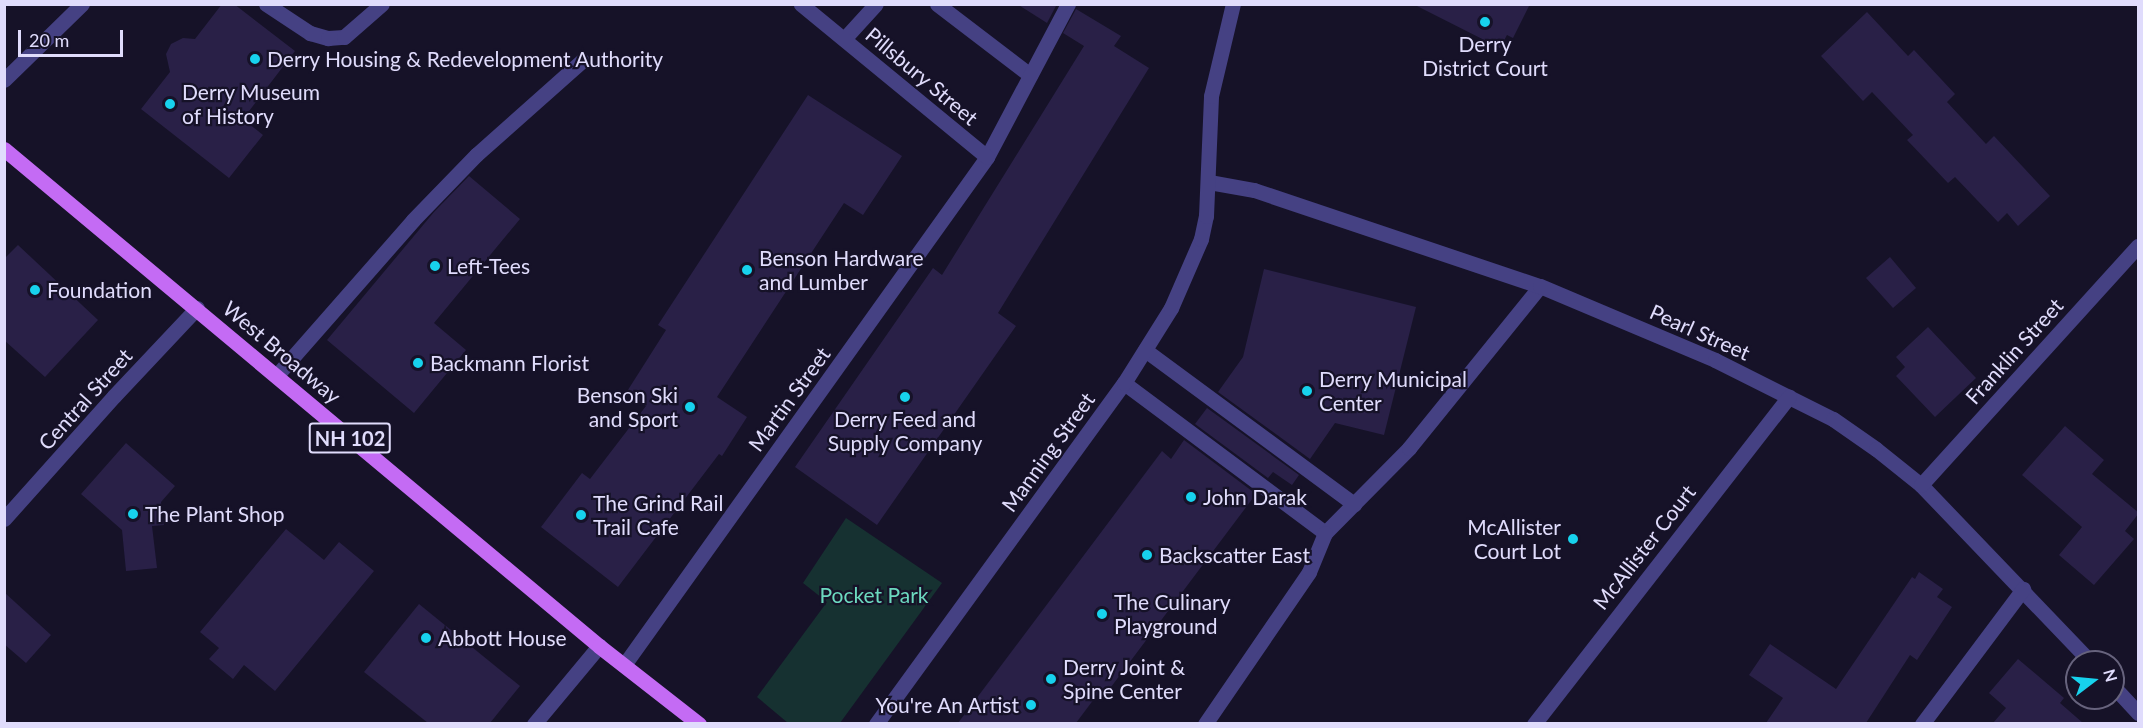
<!DOCTYPE html>
<html>
<head>
<meta charset="utf-8">
<style>
	body { margin:0 }
	#map { position:relative; width:2143px; height:728px; overflow:hidden; background:#161228; font-family:Lato,sans-serif }
	div>[style] { position:absolute }
	[style*='--x'] { left:calc(var(--x)*1px); top:calc(var(--y)*1px); width:calc(var(--w)*1px); rotate:calc(var(--a)*1deg) }
	.green>* { inset:0; background:#163131 }
	.building>* { inset:0; background:#292047 }
	.service>* { height:15px; margin:-7.5px; padding:0 7.5px; transform-origin:7.5px; border-radius:7.5px; background:#454183 }
	.minor>* { height:15px; margin:-7.5px; padding:0 7.5px; transform-origin:7.5px; border-radius:7.5px; background:#454183 }
	.primary>* { height:15px; margin:-7.5px; padding:0 7.5px; transform-origin:7.5px; border-radius:7.5px; background:#c46bf4 }
	.dots>* { width:16px; height:16px; translate:-50% -50%; box-sizing:border-box; border:3px solid #161228; border-radius:50% }
	span { translate:-50% -50%; white-space:nowrap; text-align:center; line-height:1.15; -webkit-text-stroke:4.5px #161228; paint-order:stroke }
	.shield-label span { padding:2px 4px; background:#161228; border:2px solid; border-radius:4px; -webkit-text-stroke-width:0 }
	.shield-label { font-size:20px; color:#e0dcfc; font-weight:700 }
	.poi-label { font-size:21px; color:#e0dcfc }
	.left { translate:0 -50%; text-align:left }
	.right { translate:-100% -50%; text-align:right }
	.street-label { font-size:21px; color:#e0dcfc }
	.park-label { font-size:21px; color:#6cd8bf }
	.frame { position:absolute; inset:0; border:6px solid #e0dcfc; pointer-events:none }
	.north { position:absolute; left:2065px; top:650px; width:60px; height:60px; box-sizing:border-box; background:#161228; border:2px solid #67637d; border-radius:50%; rotate:74deg; font-size:16px; font-weight:700; line-height:24px; text-align:center; color:#e0dcfc }
	.north::after { content:''; display:block; margin:auto; width:21px; height:27px; background:#17d2ed; clip-path:polygon(50% 0,100% 100%,50% 72%,0 100%) }
	.scale { position:absolute; left:18px; top:30px; width:105px; height:27px; box-sizing:border-box; border:3px solid #e0dcfc; border-top:0; padding-left:8px; font-size:18px; line-height:21px; white-space:nowrap; color:#e0dcfc; -webkit-text-stroke:4px #161228; paint-order:stroke }
</style>
</head>
<body>
<div id="map">
	<div class="green">
		<i style="clip-path:polygon(846px 518px,942px 583px,840px 723px,788px 723px,757px 697px,827px 602px,803px 583px)"></i>
	</div>
	<div class="building">
		<i style="clip-path:polygon(222px 4px,234px 4px,295px 51px,243px 119px,263px 135px,229px 178px,141px 109px,170px 72px,166px 54px,171px 44px,183px 38px,195px 39px)"></i>
		<i style="clip-path:polygon(1017px 4px,1057px 4px,1047px 23px)"></i>
		<i style="clip-path:polygon(1413px 4px,1530px 4px,1513px 38px,1507px 35px,1500px 48px)"></i>
		<i style="clip-path:polygon(1076px 9px,1121px 36px,1114px 46px,1149px 68px,998px 313px,1016px 326px,877px 525px,795px 467px,933px 268px,942px 275px,1084px 46px,1063px 33px)"></i>
		<i style="clip-path:polygon(1867px 12px,1908px 56px,1914px 50px,1955px 94px,1947px 102px,1986px 144px,1994px 136px,2050px 196px,2018px 226px,2007px 213px,1998px 222px,1955px 177px,1948px 183px,1907px 140px,1913px 135px,1872px 92px,1863px 101px,1821px 56px)"></i>
		<i style="clip-path:polygon(808px 95px,902px 156px,863px 215px,844px 203px,717px 397px,747px 417px,722px 456px,719px 454px,618px 587px,541px 527px,582px 473px,590px 479px,646px 406px,626px 393px,666px 330px,658px 325px)"></i>
		<i style="clip-path:polygon(469px 176px,520px 219px,434px 323px,466px 350px,414px 413px,327px 340px,434px 212px)"></i>
		<i style="clip-path:polygon(18px 245px,98px 320px,45px 377px,4px 340px,4px 259px)"></i>
		<i style="clip-path:polygon(1890px 257px,1916px 288px,1893px 308px,1866px 278px)"></i>
		<i style="clip-path:polygon(1264px 269px,1416px 307px,1384px 435px,1335px 423px,1310px 459px,1218px 392px,1243px 357px)"></i>
		<i style="clip-path:polygon(1928px 327px,1976px 378px,1935px 417px,1896px 376px,1905px 367px,1896px 357px)"></i>
		<i style="clip-path:polygon(1207px 408px,1299px 475px,1292px 485px,1273px 472px,1268px 478px,1195px 424px)"></i>
		<i style="clip-path:polygon(2065px 426px,2104px 460px,2092px 474px,2139px 513px,2125px 531px,2134px 539px,2094px 585px,2059px 555px,2082px 527px,2022px 475px)"></i>
		<i style="clip-path:polygon(1184px 440px,1256px 494px,1102px 699px,1097px 695px,1076px 723px,958px 723px,1162px 451px,1171px 459px)"></i>
		<i style="clip-path:polygon(126px 443px,175px 486px,161px 502px,164px 525px,152px 526px,157px 568px,126px 571px,122px 530px,81px 494px)"></i>
		<i style="clip-path:polygon(286px 529px,324px 560px,339px 542px,374px 571px,275px 691px,244px 665px,233px 679px,209px 659px,219px 648px,200px 632px)"></i>
		<i style="clip-path:polygon(1919px 572px,1943px 589px,1937px 597px,1952px 607px,1917px 660px,1910px 655px,1866px 723px,1766px 723px,1783px 698px,1749px 675px,1770px 644px,1836px 689px,1912px 577px,1915px 579px)"></i>
		<i style="clip-path:polygon(4px 592px,51px 635px,26px 663px,4px 644px)"></i>
		<i style="clip-path:polygon(419px 604px,520px 686px,490px 723px,428px 723px,364px 672px)"></i>
		<i style="clip-path:polygon(2018px 659px,2064px 698px,2060px 703px,2083px 723px,1993px 723px,2006px 708px,1989px 693px)"></i>
	</div>
	<div class="service">
		<i style="--x:266;--y:4;--w:53;--a:33.4"></i>
		<i style="--x:310;--y:33;--w:19;--a:16"></i>
		<i style="--x:328;--y:38;--w:16;--a:-4"></i>
		<i style="--x:344;--y:37;--w:50;--a:-41"></i>
		<i style="--x:937;--y:4;--w:117;--a:37.4"></i>
		<i style="--x:844;--y:39;--w:47;--a:-47.6"></i>
		<i style="--x:987;--y:157;--w:173;--a:-62.1"></i>
		<i style="--x:1145;--y:350;--w:260;--a:36.4"></i>
		<i style="--x:277;--y:375;--w:206;--a:-48.7"></i>
		<i style="--x:413;--y:220;--w:91;--a:-45.9"></i>
		<i style="--x:476;--y:155;--w:142;--a:-41.6"></i>
		<i style="--x:1124;--y:383;--w:251;--a:36.7"></i>
		<i style="--x:1325;--y:533;--w:120;--a:-45.3"></i>
		<i style="--x:1409;--y:448;--w:208;--a:-51"></i>
		<i style="--x:1205;--y:724;--w:184;--a:-55.6"></i>
		<i style="--x:1309;--y:572;--w:42;--a:-67.7"></i>
	</div>
	<div class="minor">
		<i style="--x:4;--y:80;--w:109;--a:-44.3"></i>
		<i style="--x:1209;--y:182;--w:46;--a:10.1"></i>
		<i style="--x:1254;--y:190;--w:302;--a:18.6"></i>
		<i style="--x:1540;--y:286;--w:190;--a:22.9"></i>
		<i style="--x:1715;--y:360;--w:132;--a:26.6"></i>
		<i style="--x:1833;--y:419;--w:52;--a:34.9"></i>
		<i style="--x:1876;--y:449;--w:58;--a:38.7"></i>
		<i style="--x:1921;--y:485;--w:245;--a:46.2"></i>
		<i style="--x:1921;--y:485;--w:323;--a:-47.8"></i>
		<i style="--x:4;--y:519;--w:165;--a:-48.2"></i>
		<i style="--x:114;--y:396;--w:121;--a:-46.7"></i>
		<i style="--x:624;--y:665;--w:624;--a:-54.45"></i>
		<i style="--x:987;--y:157;--w:241;--a:-140.6"></i>
		<i style="--x:2113;--y:686;--w:37;--a:47"></i>
		<i style="--x:534;--y:724;--w:102;--a:-50.2"></i>
		<i style="--x:876;--y:724;--w:422;--a:-54"></i>
		<i style="--x:1124;--y:383;--w:89;--a:-57.9"></i>
		<i style="--x:1171;--y:308;--w:75;--a:-66.5"></i>
		<i style="--x:1201;--y:239;--w:24;--a:-78"></i>
		<i style="--x:1206;--y:216;--w:120;--a:-87.6"></i>
		<i style="--x:1211;--y:96;--w:95;--a:-76.6"></i>
		<i style="--x:1534;--y:724;--w:415;--a:-52.1"></i>
		<i style="--x:1922;--y:724;--w:169;--a:-53.2"></i>
	</div>
	<div class="primary">
		<i style="--x:4;--y:149;--w:775;--a:39.87"></i>
		<i style="--x:599;--y:646;--w:127;--a:38"></i>
	</div>
	<div class="dots">
		<i style="left:1485px;top:22px;background:#17d2ed"></i>
		<i style="left:255px;top:59px;background:#17d2ed"></i>
		<i style="left:170px;top:104px;background:#17d2ed"></i>
		<i style="left:435px;top:266px;background:#17d2ed"></i>
		<i style="left:747px;top:270px;background:#17d2ed"></i>
		<i style="left:35px;top:290px;background:#17d2ed"></i>
		<i style="left:418px;top:363px;background:#17d2ed"></i>
		<i style="left:1307px;top:391px;background:#17d2ed"></i>
		<i style="left:905px;top:397px;background:#17d2ed"></i>
		<i style="left:690px;top:407px;background:#17d2ed"></i>
		<i style="left:1191px;top:497px;background:#17d2ed"></i>
		<i style="left:133px;top:514px;background:#17d2ed"></i>
		<i style="left:581px;top:515px;background:#17d2ed"></i>
		<i style="left:1573px;top:539px;background:#17d2ed"></i>
		<i style="left:1147px;top:555px;background:#17d2ed"></i>
		<i style="left:1102px;top:614px;background:#17d2ed"></i>
		<i style="left:426px;top:638px;background:#17d2ed"></i>
		<i style="left:1051px;top:679px;background:#17d2ed"></i>
		<i style="left:1031px;top:705px;background:#17d2ed"></i>
	</div>
	<div class="shield-label">
		<span style="left:350px;top:438px">NH 102</span>
	</div>
	<div class="poi-label">
		<span style="left:1485px;top:56px">Derry<br>District Court</span>
		<span class="left" style="left:267px;top:59px">Derry Housing &amp; Redevelopment Authority</span>
		<span class="left" style="left:182px;top:104px">Derry Museum<br>of History</span>
		<span class="left" style="left:759px;top:270px">Benson Hardware<br>and Lumber</span>
		<span class="left" style="left:447px;top:266px">Left-Tees</span>
		<span class="left" style="left:47px;top:290px">Foundation</span>
		<span class="left" style="left:430px;top:363px">Backmann Florist</span>
		<span class="left" style="left:1319px;top:391px">Derry Municipal<br>Center</span>
		<span class="right" style="left:678px;top:407px">Benson Ski<br>and Sport</span>
		<span style="left:905px;top:431px">Derry Feed and<br>Supply Company</span>
		<span class="left" style="left:1203px;top:497px">John Darak</span>
		<span class="left" style="left:593px;top:515px">The Grind Rail<br>Trail Cafe</span>
		<span class="left" style="left:145px;top:514px">The Plant Shop</span>
		<span class="right" style="left:1561px;top:539px">McAllister<br>Court Lot</span>
		<span class="left" style="left:1159px;top:555px">Backscatter East</span>
		<span class="left" style="left:1114px;top:614px">The Culinary<br>Playground</span>
		<span class="left" style="left:438px;top:638px">Abbott House</span>
		<span class="left" style="left:1063px;top:679px">Derry Joint &amp;<br>Spine Center</span>
		<span class="right" style="left:1019px;top:705px">You're An Artist</span>
	</div>
	<div class="street-label">
		<span style="left:922px;top:76px;rotate:40deg">Pillsbury Street</span>
		<span style="left:1700px;top:332px;rotate:24deg">Pearl Street</span>
		<span style="left:2014px;top:351px;rotate:-48deg">Franklin Street</span>
		<span style="left:282px;top:352px;rotate:40deg">West Broadway</span>
		<span style="left:85px;top:399px;rotate:-48deg">Central Street</span>
		<span style="left:789px;top:399px;rotate:-54deg">Martin Street</span>
		<span style="left:1048px;top:452px;rotate:-54deg">Manning Street</span>
		<span style="left:1644px;top:547px;rotate:-52deg">McAllister Court</span>
	</div>
	<div class="park-label">
		<span style="left:874px;top:595px">Pocket Park</span>
	</div>
	<div class="frame"></div>
	<div class="north">N</div>
	<div class="scale">20 m</div>
</div>
</body>
</html>
